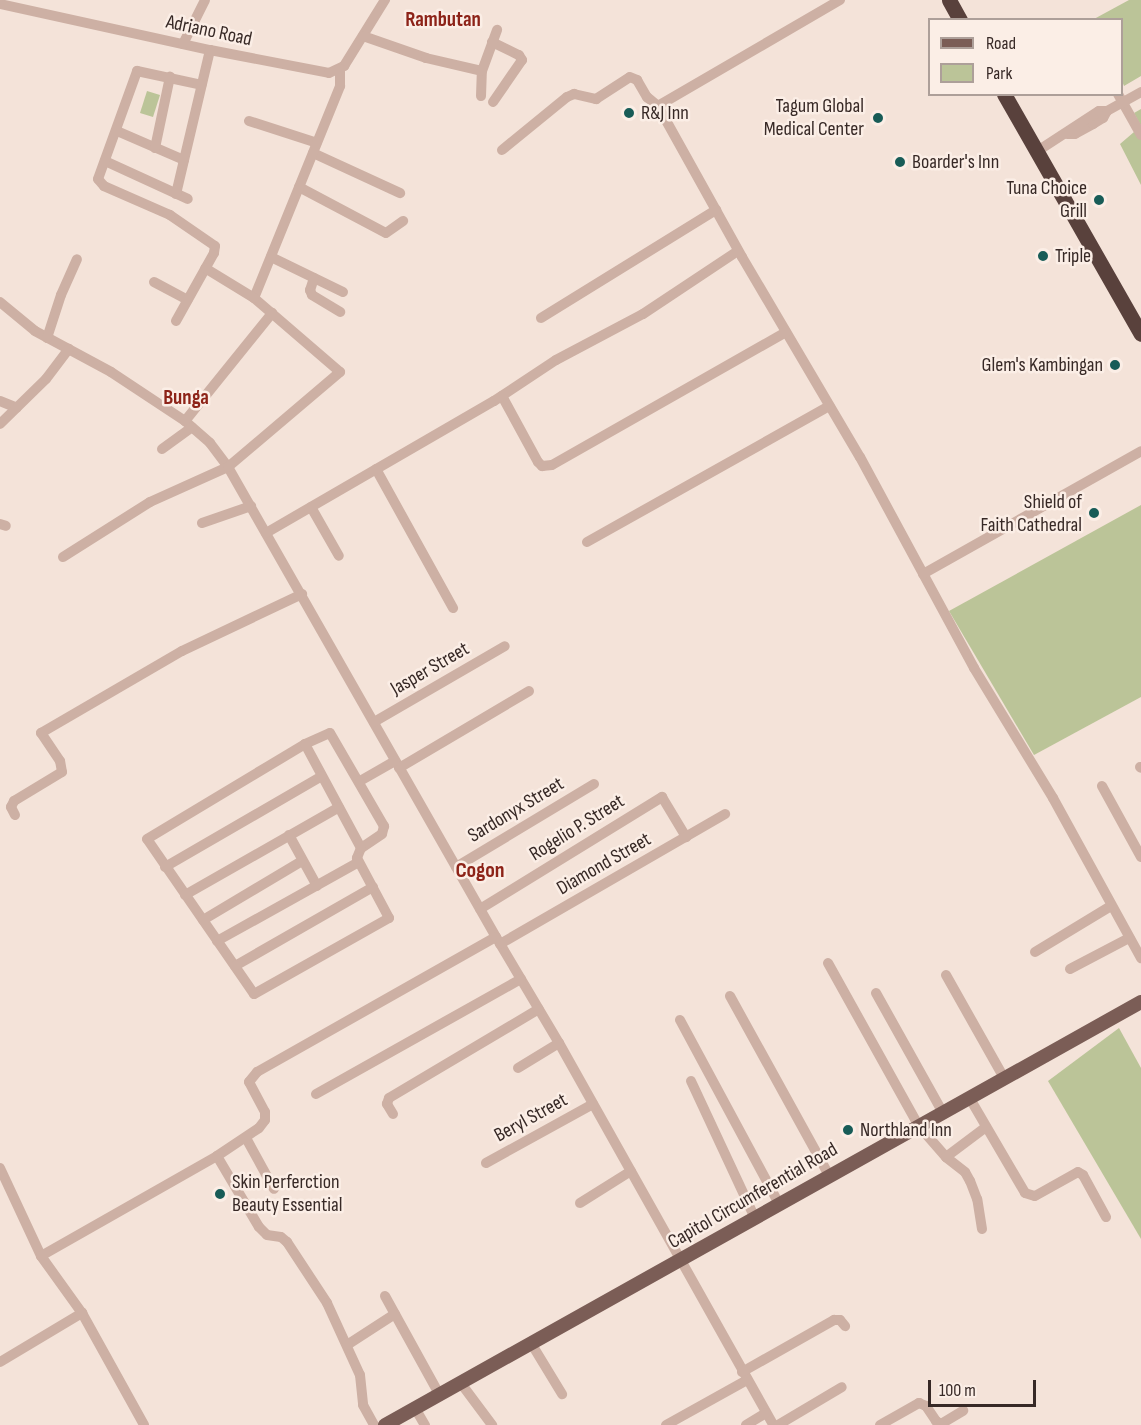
<!DOCTYPE html>
<html>
<head>
<meta charset="utf-8">
<style>
	body { margin:0 }
	#map { position:relative; width:1141px; height:1425px; overflow:hidden; background:#f4e3d9; font-family:"Sofia Sans Condensed",sans-serif }
	div>[style] { position:absolute }
	[style*='--x'] { left:calc(var(--x)*1px); top:calc(var(--y)*1px); width:calc(var(--w)*1px); rotate:calc(var(--a)*1deg) }
	.green>* { inset:0; background:#bbc498 }
	.minor>* { height:10px; margin:-5px; padding:0 5px; transform-origin:5px; border-radius:5px; background:#cdb0a4 }
	.major>* { height:14px; margin:-7px; padding:0 7px; transform-origin:7px; border-radius:7px; background:#7b5d56 }
	.highway>* { height:15px; margin:-7.5px; padding:0 7.5px; transform-origin:7.5px; border-radius:7.5px; background:#59413c }
	.dots>* { width:16px; height:16px; translate:-50% -50%; box-sizing:border-box; border:3px solid #fbeee6; border-radius:50% }
	span { translate:-50% -50%; white-space:nowrap; text-align:center; line-height:1.15; -webkit-text-stroke:5px #fbeee6; paint-order:stroke }
	.street-label { font-size:20px; color:#372926 }
	.poi-label { font-size:20px; color:#372926 }
	.right { translate:-100% -50%; text-align:right }
	.left { translate:0 -50%; text-align:left }
	.neighbourhood-label { font-size:21px; color:#8d2318; font-weight:700 }
	.quarter-label { font-size:22px; color:#8d2318; font-weight:700 }
	.legend { position:absolute; left:928px; top:18px; width:195px; height:78px; box-sizing:border-box; background:#fbeee6; border:2px solid #ad9f99; margin:0; padding:8px 10px; list-style:none; font-size:18px; color:#372926 }
	.legend li { display:flex; align-items:center; gap:12px; height:30px }
	.legend b { width:30px; border:2px solid #ad9f99 }
	.scale { position:absolute; left:928px; top:1380px; width:108px; height:27px; box-sizing:border-box; border:3px solid #372926; border-top:0; padding-left:8px; font-size:18px; line-height:21px; white-space:nowrap; color:#372926; -webkit-text-stroke:4px #fbeee6; paint-order:stroke }
</style>
</head>
<body>
<div id="map">
	<div class="green">
		<i style="clip-path:polygon(1129px 0,1141px 0,1141px 76px,1124px 86px,1122px 81px,1122px 20px,1094px 19px)"></i>
		<i style="clip-path:polygon(147px 91px,160px 95px,153px 117px,140px 113px)"></i>
		<i style="clip-path:polygon(1141px 109px,1141px 185px,1120px 144px,1141px 126px,1134px 113px)"></i>
		<i style="clip-path:polygon(1141px 505px,1141px 697px,1034px 755px,949px 611px)"></i>
		<i style="clip-path:polygon(1119px 1028px,1141px 1068px,1141px 1239px,1048px 1081px)"></i>
	</div>
	<div class="minor">
		<i style="--x:840;--y:0;--w:211;--a:149.8"></i>
		<i style="--x:658;--y:106;--w:173;--a:60.9"></i>
		<i style="--x:742;--y:257;--w:232;--a:59.5"></i>
		<i style="--x:860;--y:457;--w:240;--a:61.6"></i>
		<i style="--x:974;--y:668;--w:152;--a:58.7"></i>
		<i style="--x:1053;--y:798;--w:183;--a:61.2"></i>
		<i style="--x:0;--y:4;--w:215;--a:12.4"></i>
		<i style="--x:210;--y:50;--w:121;--a:10.9"></i>
		<i style="--x:329;--y:73;--w:17;--a:-25"></i>
		<i style="--x:344;--y:66;--w:78;--a:-58.2"></i>
		<i style="--x:363;--y:36;--w:67;--a:19.2"></i>
		<i style="--x:426;--y:58;--w:57;--a:13.1"></i>
		<i style="--x:492;--y:42;--w:30;--a:26"></i>
		<i style="--x:519;--y:55;--w:6;--a:59"></i>
		<i style="--x:522;--y:60;--w:51;--a:124.6"></i>
		<i style="--x:183;--y:44;--w:49;--a:-63.4"></i>
		<i style="--x:1118;--y:94;--w:47;--a:60.7"></i>
		<i style="--x:481;--y:96;--w:25;--a:-88"></i>
		<i style="--x:482;--y:71;--w:44;--a:-69.9"></i>
		<i style="--x:249;--y:121;--w:71;--a:17.9"></i>
		<i style="--x:117;--y:131;--w:73;--a:23.4"></i>
		<i style="--x:1067;--y:134;--w:8;--a:0"></i>
		<i style="--x:1075;--y:134;--w:21;--a:-29"></i>
		<i style="--x:1093;--y:124;--w:12;--a:-31"></i>
		<i style="--x:1103;--y:118;--w:8;--a:-60"></i>
		<i style="--x:155;--y:148;--w:73;--a:-78.1"></i>
		<i style="--x:502;--y:150;--w:84;--a:-39.2"></i>
		<i style="--x:567;--y:97;--w:8;--a:-23"></i>
		<i style="--x:574;--y:94;--w:23;--a:13"></i>
		<i style="--x:596;--y:99;--w:40;--a:-32.9"></i>
		<i style="--x:630;--y:77;--w:8;--a:23"></i>
		<i style="--x:637;--y:80;--w:20;--a:60"></i>
		<i style="--x:647;--y:97;--w:14;--a:39"></i>
		<i style="--x:1036;--y:152;--w:75;--a:-33.1"></i>
		<i style="--x:1099;--y:111;--w:8;--a:0"></i>
		<i style="--x:1107;--y:111;--w:39;--a:-29"></i>
		<i style="--x:313;--y:153;--w:96;--a:24.7"></i>
		<i style="--x:105;--y:161;--w:91;--a:24.6"></i>
		<i style="--x:299;--y:187;--w:98;--a:27.9"></i>
		<i style="--x:386;--y:233;--w:21;--a:-35"></i>
		<i style="--x:176;--y:194;--w:148;--a:-76.7"></i>
		<i style="--x:271;--y:257;--w:80;--a:25.9"></i>
		<i style="--x:314;--y:278;--w:13;--a:108"></i>
		<i style="--x:310;--y:290;--w:5;--a:68"></i>
		<i style="--x:312;--y:295;--w:33;--a:31"></i>
		<i style="--x:154;--y:282;--w:38;--a:28"></i>
		<i style="--x:254;--y:298;--w:229;--a:-67.9"></i>
		<i style="--x:340;--y:86;--w:17;--a:-90"></i>
		<i style="--x:0;--y:302;--w:45;--a:39.6"></i>
		<i style="--x:35;--y:331;--w:86;--a:28.3"></i>
		<i style="--x:111;--y:372;--w:89;--a:33.5"></i>
		<i style="--x:185;--y:421;--w:33;--a:41"></i>
		<i style="--x:210;--y:443;--w:30;--a:53"></i>
		<i style="--x:228;--y:467;--w:541;--a:60.31"></i>
		<i style="--x:496;--y:937;--w:123;--a:59.3"></i>
		<i style="--x:559;--y:1043;--w:438;--a:60.7"></i>
		<i style="--x:541;--y:318;--w:206;--a:-31.7"></i>
		<i style="--x:176;--y:321;--w:78;--a:-60.8"></i>
		<i style="--x:214;--y:253;--w:7;--a:-82"></i>
		<i style="--x:215;--y:246;--w:55;--a:-145.4"></i>
		<i style="--x:170;--y:215;--w:72;--a:-156.3"></i>
		<i style="--x:104;--y:186;--w:9;--a:-131"></i>
		<i style="--x:98;--y:179;--w:115;--a:-70.1"></i>
		<i style="--x:137;--y:71;--w:66;--a:12.2"></i>
		<i style="--x:47;--y:338;--w:45;--a:-72"></i>
		<i style="--x:61;--y:295;--w:39;--a:-66"></i>
		<i style="--x:502;--y:396;--w:75;--a:61.4"></i>
		<i style="--x:538;--y:462;--w:6;--a:45"></i>
		<i style="--x:542;--y:466;--w:10;--a:-6"></i>
		<i style="--x:552;--y:465;--w:269;--a:-29.6"></i>
		<i style="--x:0;--y:401;--w:18;--a:22"></i>
		<i style="--x:185;--y:421;--w:139;--a:-51.1"></i>
		<i style="--x:0;--y:424;--w:64;--a:-44.4"></i>
		<i style="--x:46;--y:379;--w:38;--a:-53"></i>
		<i style="--x:162;--y:449;--w:37;--a:-36"></i>
		<i style="--x:376;--y:469;--w:159;--a:61"></i>
		<i style="--x:311;--y:507;--w:56;--a:60.3"></i>
		<i style="--x:202;--y:523;--w:52;--a:-19.1"></i>
		<i style="--x:0;--y:524;--w:6;--a:18"></i>
		<i style="--x:266;--y:533;--w:263;--a:-30.1"></i>
		<i style="--x:494;--y:401;--w:74;--a:-33.5"></i>
		<i style="--x:556;--y:360;--w:98;--a:-27.9"></i>
		<i style="--x:643;--y:314;--w:114;--a:-33.6"></i>
		<i style="--x:587;--y:542;--w:278;--a:-29.3"></i>
		<i style="--x:63;--y:557;--w:103;--a:-32.3"></i>
		<i style="--x:150;--y:502;--w:85;--a:-24.2"></i>
		<i style="--x:228;--y:467;--w:147;--a:-40.3"></i>
		<i style="--x:340;--y:372;--w:113;--a:-139.3"></i>
		<i style="--x:254;--y:298;--w:57;--a:-148.5"></i>
		<i style="--x:923;--y:574;--w:250;--a:-29.4"></i>
		<i style="--x:374;--y:722;--w:151;--a:-30.1"></i>
		<i style="--x:330;--y:733;--w:108;--a:59.9"></i>
		<i style="--x:384;--y:826;--w:8;--a:104"></i>
		<i style="--x:382;--y:834;--w:25;--a:146"></i>
		<i style="--x:361;--y:848;--w:11;--a:112"></i>
		<i style="--x:357;--y:858;--w:68;--a:61.9"></i>
		<i style="--x:389;--y:918;--w:155;--a:150.6"></i>
		<i style="--x:254;--y:994;--w:188;--a:-124.6"></i>
		<i style="--x:147;--y:839;--w:184;--a:-31"></i>
		<i style="--x:305;--y:744;--w:27;--a:-24"></i>
		<i style="--x:305;--y:744;--w:118;--a:61.7"></i>
		<i style="--x:1140;--y:767;--w:1;--a:45"></i>
		<i style="--x:399;--y:768;--w:151;--a:-30.6"></i>
		<i style="--x:360;--y:781;--w:40;--a:-29.7"></i>
		<i style="--x:1102;--y:786;--w:81;--a:61.2"></i>
		<i style="--x:15;--y:815;--w:9;--a:-117"></i>
		<i style="--x:11;--y:807;--w:7;--a:-63"></i>
		<i style="--x:14;--y:801;--w:56;--a:-31.1"></i>
		<i style="--x:62;--y:772;--w:11;--a:-100"></i>
		<i style="--x:60;--y:761;--w:34;--a:-124"></i>
		<i style="--x:41;--y:733;--w:163;--a:-30.2"></i>
		<i style="--x:182;--y:651;--w:133;--a:-25.4"></i>
		<i style="--x:289;--y:835;--w:58;--a:61.2"></i>
		<i style="--x:165;--y:867;--w:181;--a:-30.1"></i>
		<i style="--x:456;--y:867;--w:161;--a:-31"></i>
		<i style="--x:185;--y:895;--w:177;--a:-29.7"></i>
		<i style="--x:480;--y:909;--w:214;--a:-31.6"></i>
		<i style="--x:662;--y:797;--w:47;--a:59"></i>
		<i style="--x:203;--y:920;--w:115;--a:-30.8"></i>
		<i style="--x:217;--y:941;--w:162;--a:-29.1"></i>
		<i style="--x:500;--y:944;--w:260;--a:-30"></i>
		<i style="--x:1035;--y:952;--w:89;--a:-31.2"></i>
		<i style="--x:828;--y:963;--w:185;--a:60.9"></i>
		<i style="--x:918;--y:1125;--w:43;--a:48.8"></i>
		<i style="--x:235;--y:966;--w:159;--a:-29.8"></i>
		<i style="--x:1070;--y:969;--w:67;--a:-27.7"></i>
		<i style="--x:946;--y:975;--w:118;--a:60.6"></i>
		<i style="--x:876;--y:993;--w:135;--a:60.8"></i>
		<i style="--x:730;--y:996;--w:205;--a:61.1"></i>
		<i style="--x:680;--y:1020;--w:209;--a:61.7"></i>
		<i style="--x:518;--y:1068;--w:48;--a:-31.4"></i>
		<i style="--x:691;--y:1081;--w:151;--a:65"></i>
		<i style="--x:316;--y:1094;--w:235;--a:-29.3"></i>
		<i style="--x:969;--y:1097;--w:111;--a:59.7"></i>
		<i style="--x:1025;--y:1193;--w:10;--a:17"></i>
		<i style="--x:1035;--y:1196;--w:49;--a:-29.2"></i>
		<i style="--x:1078;--y:1172;--w:6;--a:31"></i>
		<i style="--x:1083;--y:1175;--w:48;--a:61.3"></i>
		<i style="--x:393;--y:1114;--w:12;--a:-121"></i>
		<i style="--x:387;--y:1104;--w:6;--a:-72"></i>
		<i style="--x:389;--y:1098;--w:174;--a:-30.7"></i>
		<i style="--x:246;--y:1138;--w:58;--a:61.2"></i>
		<i style="--x:217;--y:1156;--w:82;--a:59.4"></i>
		<i style="--x:259;--y:1227;--w:11;--a:45"></i>
		<i style="--x:267;--y:1235;--w:14;--a:8"></i>
		<i style="--x:281;--y:1237;--w:8;--a:40"></i>
		<i style="--x:287;--y:1242;--w:73;--a:56.7"></i>
		<i style="--x:327;--y:1303;--w:79;--a:65.4"></i>
		<i style="--x:360;--y:1375;--w:30;--a:84"></i>
		<i style="--x:363;--y:1405;--w:23;--a:61"></i>
		<i style="--x:486;--y:1163;--w:122;--a:-28.9"></i>
		<i style="--x:0;--y:1168;--w:97;--a:65"></i>
		<i style="--x:41;--y:1256;--w:70;--a:54.3"></i>
		<i style="--x:82;--y:1313;--w:128;--a:61"></i>
		<i style="--x:580;--y:1203;--w:60;--a:-32.1"></i>
		<i style="--x:982;--y:1229;--w:30;--a:-99"></i>
		<i style="--x:977;--y:1199;--w:19;--a:-111"></i>
		<i style="--x:970;--y:1181;--w:10;--a:-119"></i>
		<i style="--x:965;--y:1172;--w:24;--a:-142"></i>
		<i style="--x:946;--y:1157;--w:50;--a:-36.9"></i>
		<i style="--x:41;--y:1256;--w:202;--a:-29.6"></i>
		<i style="--x:217;--y:1156;--w:50;--a:-33.7"></i>
		<i style="--x:259;--y:1128;--w:10;--a:-53"></i>
		<i style="--x:265;--y:1120;--w:8;--a:-90"></i>
		<i style="--x:265;--y:1112;--w:34;--a:-118"></i>
		<i style="--x:249;--y:1082;--w:13;--a:-51"></i>
		<i style="--x:257;--y:1072;--w:274;--a:-29.5"></i>
		<i style="--x:385;--y:1296;--w:112;--a:61.1"></i>
		<i style="--x:531;--y:1343;--w:60;--a:58.7"></i>
		<i style="--x:347;--y:1345;--w:57;--a:-32.9"></i>
		<i style="--x:0;--y:1362;--w:96;--a:-30.9"></i>
		<i style="--x:742;--y:1372;--w:106;--a:-29.5"></i>
		<i style="--x:834;--y:1320;--w:6;--a:0"></i>
		<i style="--x:840;--y:1320;--w:8;--a:50"></i>
		<i style="--x:460;--y:1382;--w:54;--a:53.3"></i>
		<i style="--x:415;--y:1408;--w:20;--a:60"></i>
		<i style="--x:666;--y:1425;--w:93;--a:-29.1"></i>
		<i style="--x:746;--y:1425;--w:23;--a:-31"></i>
		<i style="--x:778;--y:1425;--w:74;--a:-30.7"></i>
		<i style="--x:880;--y:1425;--w:45;--a:-29.4"></i>
		<i style="--x:919;--y:1403;--w:8;--a:23"></i>
		<i style="--x:926;--y:1406;--w:18;--a:56"></i>
		<i style="--x:936;--y:1421;--w:6;--a:31"></i>
		<i style="--x:941;--y:1424;--w:26;--a:-31"></i>
	</div>
	<div class="major">
		<i style="--x:385;--y:1425;--w:866;--a:-29.23"></i>
	</div>
	<div class="highway">
		<i style="--x:949;--y:0;--w:23;--a:61"></i>
		<i style="--x:1004;--y:94;--w:276;--a:60.3"></i>
	</div>
	<div class="dots">
		<i style="left:629px;top:113px;background:#185c57"></i>
		<i style="left:878px;top:118px;background:#185c57"></i>
		<i style="left:900px;top:162px;background:#185c57"></i>
		<i style="left:1099px;top:200px;background:#185c57"></i>
		<i style="left:1043px;top:256px;background:#185c57"></i>
		<i style="left:1115px;top:365px;background:#185c57"></i>
		<i style="left:1094px;top:513px;background:#185c57"></i>
		<i style="left:848px;top:1130px;background:#185c57"></i>
		<i style="left:220px;top:1194px;background:#185c57"></i>
	</div>
	<div class="street-label">
		<span style="left:209px;top:31px;rotate:12deg">Adriano Road</span>
		<span style="left:430px;top:669px;rotate:-30deg">Jasper Street</span>
		<span style="left:516px;top:810px;rotate:-31deg">Sardonyx Street</span>
		<span style="left:577px;top:828px;rotate:-32deg">Rogelio P. Street</span>
		<span style="left:604px;top:864px;rotate:-30deg">Diamond Street</span>
		<span style="left:531px;top:1118px;rotate:-29deg">Beryl Street</span>
		<span style="left:753px;top:1196px;rotate:-30deg">Capitol Circumferential Road</span>
	</div>
	<div class="poi-label">
		<span class="right" style="left:864px;top:118px">Tagum Global<br>Medical Center</span>
		<span class="left" style="left:641px;top:113px">R&amp;J Inn</span>
		<span class="left" style="left:912px;top:162px">Boarder's Inn</span>
		<span class="right" style="left:1087px;top:200px">Tuna Choice<br>Grill</span>
		<span class="left" style="left:1055px;top:256px">Triple</span>
		<span class="right" style="left:1103px;top:365px">Glem's Kambingan</span>
		<span class="right" style="left:1082px;top:514px">Shield of<br>Faith Cathedral</span>
		<span class="left" style="left:860px;top:1130px">Northland Inn</span>
		<span class="left" style="left:232px;top:1194px">Skin Perferction<br>Beauty Essential</span>
	</div>
	<div class="neighbourhood-label">
		<span style="left:443px;top:20px">Rambutan</span>
		<span style="left:186px;top:398px">Bunga</span>
	</div>
	<div class="quarter-label">
		<span style="left:480px;top:871px">Cogon</span>
	</div>
	<ul class="legend">
	<li><b style="height:8px;background:#7b5d56"></b>Road</li>
	<li><b style="height:16px;background:#bbc498"></b>Park</li>
	</ul>
	<div class="scale">100 m</div>
</div>
</body>
</html>
